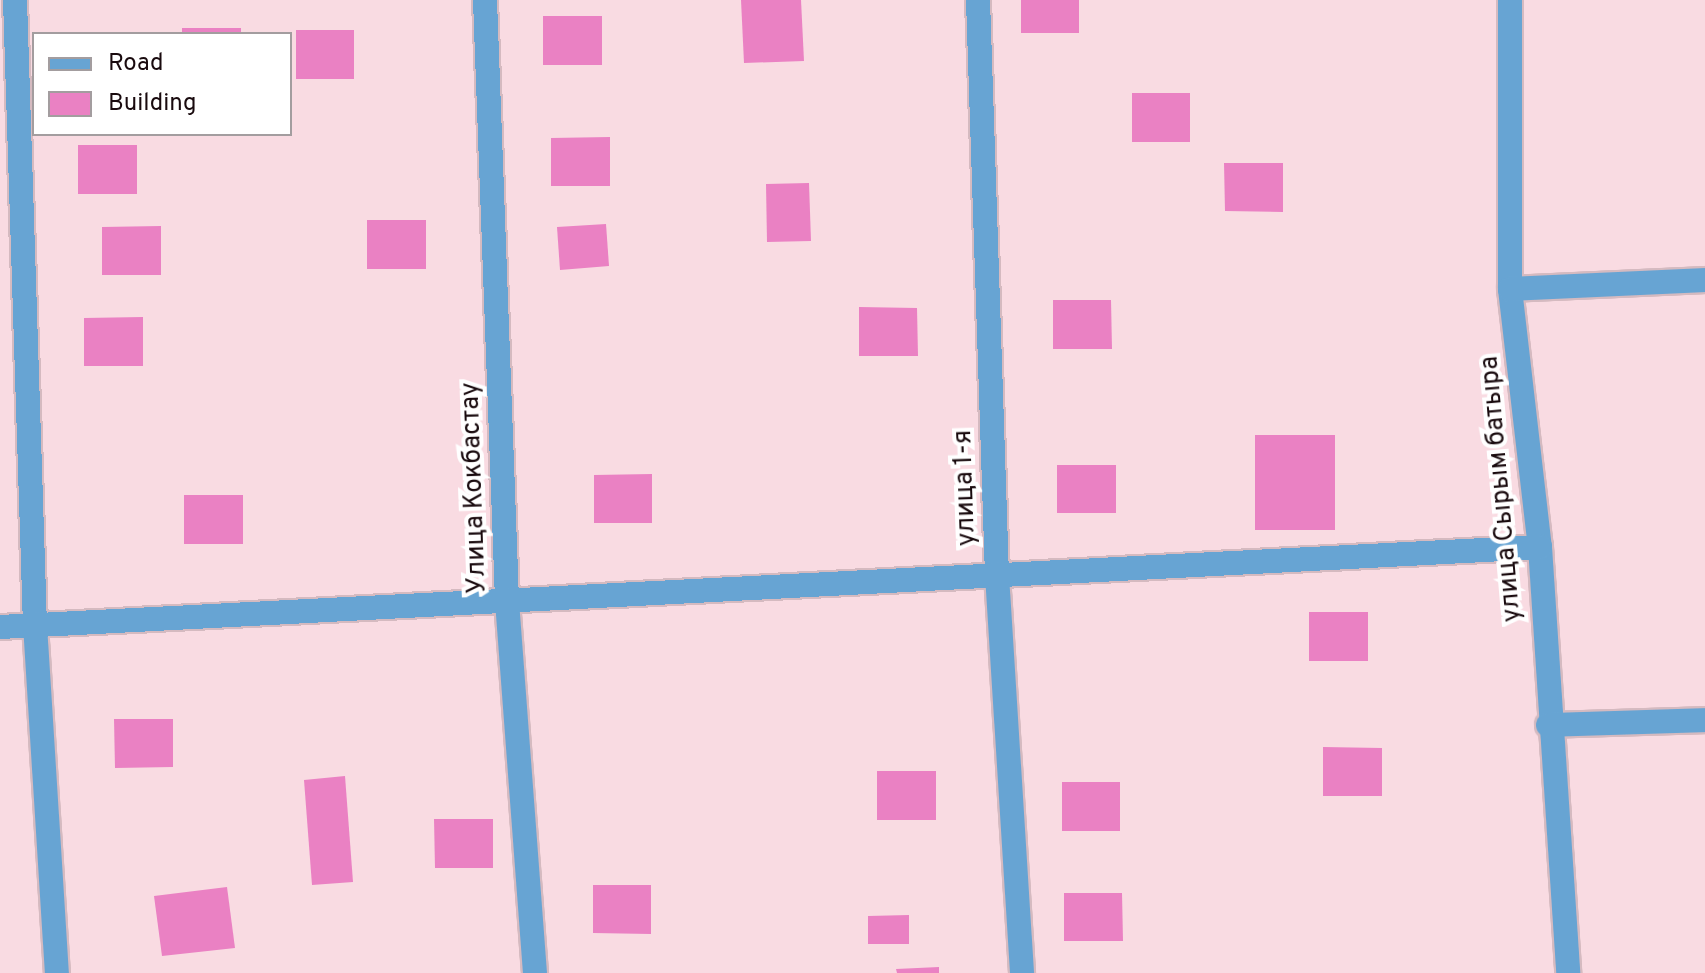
<!DOCTYPE html>
<html>
<head>
<meta charset="utf-8">
<style>
	body { margin:0 }
	#map { position:relative; width:1705px; height:973px; overflow:hidden; background:#f9dbe2; font-family:Overpass,sans-serif }
	div>[style] { position:absolute }
	[style*='--x'] { left:calc(var(--x)*1px); top:calc(var(--y)*1px); width:calc(var(--w)*1px); rotate:calc(var(--a)*1deg) }
	.building>* { inset:0; background:#ea81c3 }
	.roads { filter:drop-shadow(2px 0 #d5bac0) drop-shadow(-2px 0 #d5bac0) drop-shadow(0 2px #d5bac0) drop-shadow(0 -2px #d5bac0) }
	.minor>* { height:24px; margin:-12px; padding:0 12px; transform-origin:12px; border-radius:12px; background:#67a4d3 }
	span { translate:-50% -50%; white-space:nowrap; text-align:center; line-height:1.15; -webkit-text-stroke:8px #fff; paint-order:stroke }
	.street-label { font-size:26px; color:#190a0e }
	.legend { position:absolute; left:32px; top:32px; width:260px; height:104px; box-sizing:border-box; background:#fff; border:2px solid #a39d9f; margin:0; padding:10px 14px; list-style:none; font-size:24px; color:#190a0e }
	.legend li { display:flex; align-items:center; gap:16px; height:40px }
	.legend b { width:40px; border:2px solid #a39d9f }
</style>
</head>
<body>
<div id="map">
	<div class="building">
		<i style="clip-path:polygon(741px 0,801px 0,804px 61px,744px 63px)"></i>
		<i style="clip-path:polygon(1021px 0,1079px 0,1079px 33px,1021px 33px)"></i>
		<i style="clip-path:polygon(543px 16px,602px 16px,602px 65px,543px 65px)"></i>
		<i style="clip-path:polygon(182px 28px,241px 28px,241px 34px,182px 34px)"></i>
		<i style="clip-path:polygon(296px 30px,354px 30px,354px 79px,296px 79px)"></i>
		<i style="clip-path:polygon(1132px 93px,1190px 93px,1190px 142px,1132px 142px)"></i>
		<i style="clip-path:polygon(610px 137px,610px 186px,551px 186px,551px 138px)"></i>
		<i style="clip-path:polygon(78px 145px,137px 145px,137px 194px,78px 194px)"></i>
		<i style="clip-path:polygon(1224px 163px,1283px 163px,1283px 212px,1225px 211px)"></i>
		<i style="clip-path:polygon(809px 183px,811px 241px,767px 242px,766px 184px)"></i>
		<i style="clip-path:polygon(367px 220px,426px 220px,426px 269px,367px 269px)"></i>
		<i style="clip-path:polygon(606px 224px,609px 266px,560px 270px,557px 227px)"></i>
		<i style="clip-path:polygon(161px 226px,161px 275px,102px 275px,102px 227px)"></i>
		<i style="clip-path:polygon(1053px 300px,1111px 300px,1112px 349px,1053px 349px)"></i>
		<i style="clip-path:polygon(859px 307px,917px 308px,918px 356px,859px 356px)"></i>
		<i style="clip-path:polygon(143px 317px,143px 366px,84px 366px,84px 318px)"></i>
		<i style="clip-path:polygon(1255px 435px,1335px 435px,1335px 530px,1255px 530px)"></i>
		<i style="clip-path:polygon(1057px 465px,1116px 465px,1116px 513px,1057px 513px)"></i>
		<i style="clip-path:polygon(652px 474px,652px 523px,594px 523px,594px 475px)"></i>
		<i style="clip-path:polygon(184px 495px,243px 495px,243px 544px,184px 544px)"></i>
		<i style="clip-path:polygon(1309px 612px,1368px 612px,1368px 661px,1309px 661px)"></i>
		<i style="clip-path:polygon(114px 719px,173px 719px,173px 767px,115px 768px)"></i>
		<i style="clip-path:polygon(1323px 747px,1382px 748px,1382px 796px,1323px 796px)"></i>
		<i style="clip-path:polygon(877px 771px,936px 771px,936px 820px,877px 820px)"></i>
		<i style="clip-path:polygon(345px 776px,353px 882px,312px 885px,304px 780px)"></i>
		<i style="clip-path:polygon(1062px 782px,1120px 782px,1120px 831px,1062px 831px)"></i>
		<i style="clip-path:polygon(434px 819px,493px 819px,493px 868px,435px 868px)"></i>
		<i style="clip-path:polygon(593px 885px,651px 885px,651px 934px,593px 933px)"></i>
		<i style="clip-path:polygon(227px 887px,235px 948px,162px 956px,154px 896px)"></i>
		<i style="clip-path:polygon(1064px 893px,1122px 893px,1123px 941px,1064px 941px)"></i>
		<i style="clip-path:polygon(909px 915px,909px 944px,868px 944px,868px 916px)"></i>
		<i style="clip-path:polygon(939px 967px,939px 973px,897px 973px,896px 969px)"></i>
	</div>
	<div class="roads">
		<div class="minor">
			<i style="--x:15;--y:0;--w:625;--a:88.17"></i>
			<i style="--x:35;--y:625;--w:349;--a:86.4"></i>
			<i style="--x:485;--y:0;--w:601;--a:87.9"></i>
			<i style="--x:507;--y:601;--w:373;--a:85.7"></i>
			<i style="--x:978;--y:0;--w:575;--a:88.11"></i>
			<i style="--x:997;--y:575;--w:399;--a:86.4"></i>
			<i style="--x:1510;--y:0;--w:289;--a:90"></i>
			<i style="--x:1510;--y:289;--w:260;--a:83.4"></i>
			<i style="--x:1540;--y:547;--w:427;--a:86.2"></i>
			<i style="--x:1510;--y:289;--w:195;--a:-2.6"></i>
			<i style="--x:0;--y:627;--w:1542;--a:-2.97"></i>
			<i style="--x:1548;--y:725;--w:157;--a:-1.8"></i>
		</div>
	</div>
	<div class="street-label">
		<span style="left:475px;top:488px;rotate:-92deg">Улица Кокбастау</span>
		<span style="left:966px;top:488px;rotate:-92deg">улица 1-я</span>
		<span style="left:1502px;top:489px;rotate:-95deg">улица Сырым батыра</span>
	</div>
	<ul class="legend">
	<li><b style="height:10px;background:#67a4d3"></b>Road</li>
	<li><b style="height:22px;background:#ea81c3"></b>Building</li>
	</ul>
</div>
</body>
</html>
